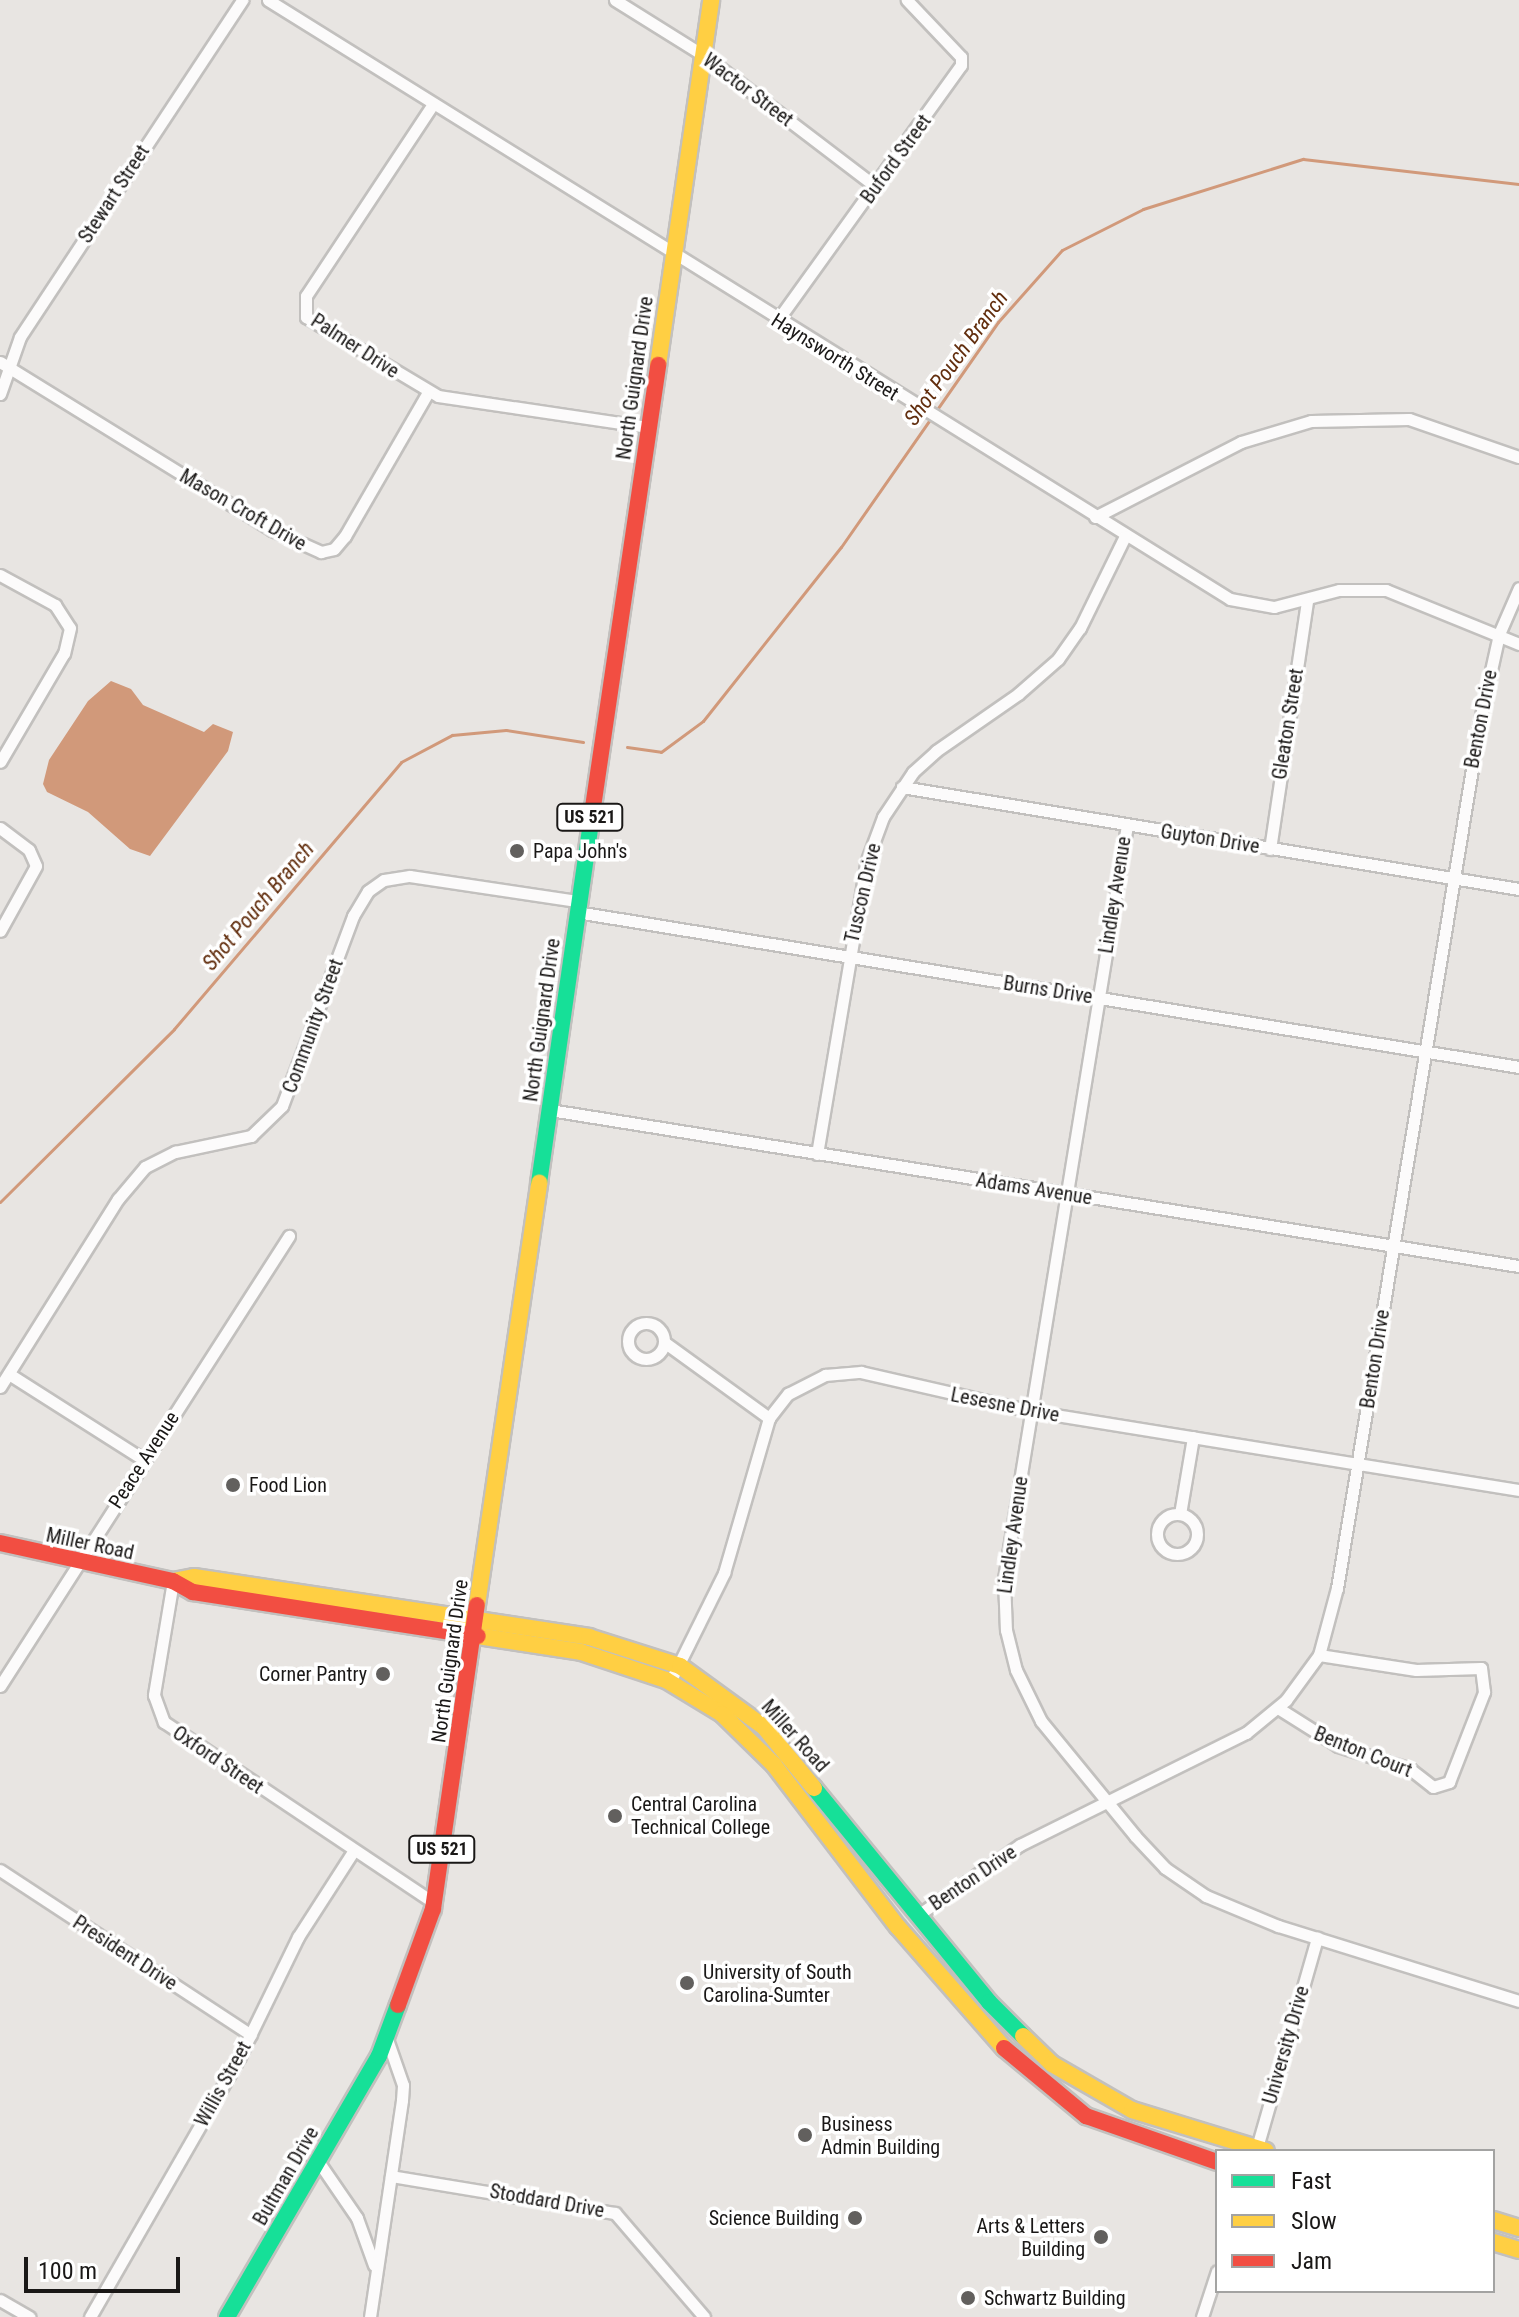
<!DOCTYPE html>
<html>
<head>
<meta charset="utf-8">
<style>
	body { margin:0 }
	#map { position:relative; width:1519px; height:2317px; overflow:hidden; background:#e8e5e2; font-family:"Roboto Condensed",sans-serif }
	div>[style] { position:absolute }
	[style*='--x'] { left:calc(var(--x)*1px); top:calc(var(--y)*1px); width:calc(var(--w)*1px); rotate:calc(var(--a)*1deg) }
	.water>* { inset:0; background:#d1997a }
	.stream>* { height:3px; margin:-1.5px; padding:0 1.5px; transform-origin:1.5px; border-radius:1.5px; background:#d1997a }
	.roads { filter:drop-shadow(2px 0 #c2c0be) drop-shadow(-2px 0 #c2c0be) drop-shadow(0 2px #c2c0be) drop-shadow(0 -2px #c2c0be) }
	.street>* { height:11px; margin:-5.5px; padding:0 5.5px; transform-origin:5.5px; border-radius:5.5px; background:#fcfbfb }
	.street>.ring { margin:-5.5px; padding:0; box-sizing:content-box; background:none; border:11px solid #fcfbfb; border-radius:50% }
	.fast>* { height:16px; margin:-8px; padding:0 8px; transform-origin:8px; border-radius:8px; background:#16e098 }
	.slow>* { height:16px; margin:-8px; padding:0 8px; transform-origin:8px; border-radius:8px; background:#ffcf43 }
	.jam>* { height:16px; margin:-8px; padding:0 8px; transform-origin:8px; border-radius:8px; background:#f24e42 }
	.dots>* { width:22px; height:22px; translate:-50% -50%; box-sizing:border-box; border:4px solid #fff; border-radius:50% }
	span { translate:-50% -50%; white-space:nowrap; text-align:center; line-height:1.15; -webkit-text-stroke:7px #fff; paint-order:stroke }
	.shield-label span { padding:2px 6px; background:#fff; border:2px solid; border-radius:6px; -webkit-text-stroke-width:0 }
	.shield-label { font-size:18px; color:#1a1817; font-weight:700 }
	.street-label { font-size:20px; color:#1a1817 }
	.poi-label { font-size:20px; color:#1a1817 }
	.left { translate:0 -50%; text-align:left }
	.right { translate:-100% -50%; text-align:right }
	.water-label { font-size:22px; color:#622e0e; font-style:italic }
	.legend { position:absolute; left:1215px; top:2149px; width:280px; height:144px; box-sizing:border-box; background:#fff; border:2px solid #a3a3a2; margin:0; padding:10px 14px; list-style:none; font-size:24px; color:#1a1817 }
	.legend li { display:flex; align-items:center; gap:16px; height:40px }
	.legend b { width:40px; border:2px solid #a3a3a2 }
	.scale { position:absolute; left:24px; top:2257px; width:156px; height:36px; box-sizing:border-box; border:4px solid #1a1817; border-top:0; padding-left:10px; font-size:24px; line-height:28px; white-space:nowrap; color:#1a1817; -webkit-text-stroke:6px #fff; paint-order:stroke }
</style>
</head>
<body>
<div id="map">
	<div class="water">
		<i style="clip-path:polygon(111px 681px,131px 689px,143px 705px,204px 732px,213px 724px,233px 732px,228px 751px,150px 856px,130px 849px,88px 812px,47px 792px,43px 784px,49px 760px,88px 701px)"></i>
	</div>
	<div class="stream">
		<i style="--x:627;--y:747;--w:34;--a:8"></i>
		<i style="--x:661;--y:752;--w:52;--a:-36.4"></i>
		<i style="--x:703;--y:721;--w:222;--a:-51.6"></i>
		<i style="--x:841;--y:547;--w:274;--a:-55.1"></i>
		<i style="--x:998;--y:322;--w:96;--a:-48.4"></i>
		<i style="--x:1062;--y:250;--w:91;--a:-26.8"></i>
		<i style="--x:1143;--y:209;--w:168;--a:-17.4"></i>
		<i style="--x:1303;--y:159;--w:217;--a:6.6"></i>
		<i style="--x:0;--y:1202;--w:245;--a:-44.8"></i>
		<i style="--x:174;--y:1029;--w:350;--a:-49.6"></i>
		<i style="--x:401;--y:762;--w:58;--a:-27.9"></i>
		<i style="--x:452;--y:735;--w:54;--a:-5.3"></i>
		<i style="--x:506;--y:730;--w:78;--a:8.9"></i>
	</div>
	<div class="roads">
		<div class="street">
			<i style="--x:268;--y:0;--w:1133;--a:31.91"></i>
			<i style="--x:1230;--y:599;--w:45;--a:10.3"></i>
			<i style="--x:1274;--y:607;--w:67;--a:-14.7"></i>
			<i style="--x:1339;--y:590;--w:47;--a:0"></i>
			<i style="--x:1386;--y:590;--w:144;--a:22.1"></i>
			<i style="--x:615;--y:0;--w:104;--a:32"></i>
			<i style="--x:703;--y:55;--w:218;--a:37.3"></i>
			<i style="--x:433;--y:104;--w:230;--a:123.5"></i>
			<i style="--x:306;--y:296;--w:21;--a:90"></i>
			<i style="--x:306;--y:317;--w:154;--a:30.9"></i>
			<i style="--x:438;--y:396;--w:211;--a:8.4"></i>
			<i style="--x:777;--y:321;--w:315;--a:-54.3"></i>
			<i style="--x:961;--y:65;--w:8;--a:-90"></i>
			<i style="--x:961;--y:57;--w:79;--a:-133.5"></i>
			<i style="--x:0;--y:362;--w:320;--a:31.7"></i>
			<i style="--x:272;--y:530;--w:54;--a:24.2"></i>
			<i style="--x:321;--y:552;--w:13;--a:-13"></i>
			<i style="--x:334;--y:549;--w:17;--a:-50"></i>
			<i style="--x:345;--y:536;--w:166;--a:-60"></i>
			<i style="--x:0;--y:394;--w:60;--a:-70.7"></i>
			<i style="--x:20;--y:337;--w:404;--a:-56.6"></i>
			<i style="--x:1095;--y:517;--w:164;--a:-27.2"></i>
			<i style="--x:1241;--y:442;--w:73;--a:-16.7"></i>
			<i style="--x:1311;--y:421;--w:98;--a:-1.2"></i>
			<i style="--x:1409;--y:419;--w:116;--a:19.1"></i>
			<i style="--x:0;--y:575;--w:63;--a:28.6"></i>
			<i style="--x:55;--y:605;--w:27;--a:57"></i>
			<i style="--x:70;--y:628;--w:26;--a:103"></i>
			<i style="--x:64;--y:653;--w:126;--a:120.4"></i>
			<i style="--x:902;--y:787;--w:625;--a:9.39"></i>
			<i style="--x:1127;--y:825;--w:764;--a:99.27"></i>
			<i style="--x:1004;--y:1579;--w:51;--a:87.8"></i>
			<i style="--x:1006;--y:1630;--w:41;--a:76"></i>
			<i style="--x:1016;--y:1670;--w:57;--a:63.9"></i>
			<i style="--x:1041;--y:1721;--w:149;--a:50.7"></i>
			<i style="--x:1135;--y:1836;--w:44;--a:46.8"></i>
			<i style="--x:1165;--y:1868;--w:50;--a:34.3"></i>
			<i style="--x:1206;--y:1896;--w:78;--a:22.6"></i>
			<i style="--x:1278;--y:1926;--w:252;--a:17.3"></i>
			<i style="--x:0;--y:828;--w:36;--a:37"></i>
			<i style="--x:29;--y:850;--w:17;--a:66"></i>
			<i style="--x:36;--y:866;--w:74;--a:119"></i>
			<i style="--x:1270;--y:849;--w:252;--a:-81.5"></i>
			<i style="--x:577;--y:912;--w:955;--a:9.34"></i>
			<i style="--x:550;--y:1110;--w:981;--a:9.15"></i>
			<i style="--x:817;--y:1154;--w:295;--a:-80.4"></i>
			<i style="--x:866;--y:863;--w:49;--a:-69.7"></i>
			<i style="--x:883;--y:817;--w:54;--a:-56.3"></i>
			<i style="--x:913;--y:772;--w:31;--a:-42"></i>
			<i style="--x:936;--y:751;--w:100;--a:-34.8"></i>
			<i style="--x:1018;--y:694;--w:53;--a:-41.2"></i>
			<i style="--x:1058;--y:659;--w:38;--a:-55"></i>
			<i style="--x:1080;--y:628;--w:102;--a:-63.9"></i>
			<i class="ring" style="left:628px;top:1323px;width:25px;height:25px"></i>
			<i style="--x:664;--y:1342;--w:130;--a:35.9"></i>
			<i style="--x:9;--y:1374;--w:160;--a:32.5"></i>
			<i style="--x:0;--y:1387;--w:222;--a:-57.9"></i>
			<i style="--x:118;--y:1199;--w:42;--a:-49.8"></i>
			<i style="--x:145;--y:1167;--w:34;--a:-27"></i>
			<i style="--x:175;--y:1152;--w:78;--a:-11.9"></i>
			<i style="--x:251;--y:1136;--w:43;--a:-44.1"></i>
			<i style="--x:282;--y:1106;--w:203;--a:-69.5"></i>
			<i style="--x:353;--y:916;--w:29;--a:-59"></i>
			<i style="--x:368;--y:891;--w:19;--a:-35"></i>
			<i style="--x:384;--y:880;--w:26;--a:-9"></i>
			<i style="--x:410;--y:876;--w:170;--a:8.5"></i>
			<i style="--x:1180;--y:1514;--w:78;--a:-80.4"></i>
			<i class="ring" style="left:1157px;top:1514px;width:29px;height:29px"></i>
			<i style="--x:173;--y:1581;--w:116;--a:99.5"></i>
			<i style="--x:154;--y:1695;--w:29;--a:70"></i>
			<i style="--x:164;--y:1722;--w:325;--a:33.8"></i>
			<i style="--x:670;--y:1682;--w:122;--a:-63.6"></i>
			<i style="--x:724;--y:1573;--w:161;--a:-73.8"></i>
			<i style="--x:769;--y:1418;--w:31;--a:-52"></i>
			<i style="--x:788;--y:1394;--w:42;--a:-27.2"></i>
			<i style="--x:825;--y:1375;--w:36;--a:-5"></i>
			<i style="--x:861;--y:1372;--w:174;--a:12.9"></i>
			<i style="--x:1031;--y:1411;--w:494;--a:9.2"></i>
			<i style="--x:0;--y:1686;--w:535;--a:-57.29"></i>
			<i style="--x:1278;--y:1708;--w:71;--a:32.3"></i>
			<i style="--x:1338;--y:1746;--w:76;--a:17.7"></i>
			<i style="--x:1410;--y:1769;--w:29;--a:38"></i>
			<i style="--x:1433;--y:1787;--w:17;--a:-17"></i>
			<i style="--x:1449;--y:1782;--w:97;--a:-68.7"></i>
			<i style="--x:1484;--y:1692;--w:24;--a:-97"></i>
			<i style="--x:1481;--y:1668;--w:65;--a:178.2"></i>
			<i style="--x:1416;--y:1670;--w:98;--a:-171.2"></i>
			<i style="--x:0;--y:1870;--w:300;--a:33.3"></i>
			<i style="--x:918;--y:1915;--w:124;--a:-34.5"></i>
			<i style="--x:1020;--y:1845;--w:252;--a:-26.4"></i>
			<i style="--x:1246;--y:1733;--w:52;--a:-39.5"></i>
			<i style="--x:1286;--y:1700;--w:56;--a:-53.7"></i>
			<i style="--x:1319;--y:1655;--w:69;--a:-75"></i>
			<i style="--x:1337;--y:1588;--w:880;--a:-80.64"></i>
			<i style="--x:1480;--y:720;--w:88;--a:-77.5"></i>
			<i style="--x:1499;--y:634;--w:50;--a:-66.5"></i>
			<i style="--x:1256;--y:2151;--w:222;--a:-74"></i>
			<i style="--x:318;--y:2161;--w:69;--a:55.6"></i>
			<i style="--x:357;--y:2218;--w:50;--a:70.1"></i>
			<i style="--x:391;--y:2176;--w:227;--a:9.4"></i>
			<i style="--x:615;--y:2213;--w:137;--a:49.4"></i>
			<i style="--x:0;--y:2300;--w:34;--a:30"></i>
			<i style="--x:90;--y:2317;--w:299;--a:-60.1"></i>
			<i style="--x:239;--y:2058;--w:135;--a:-64"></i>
			<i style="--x:298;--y:1937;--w:103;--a:-57.2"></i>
			<i style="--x:370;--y:2317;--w:219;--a:-81.6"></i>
			<i style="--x:402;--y:2100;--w:15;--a:-86"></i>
			<i style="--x:403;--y:2085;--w:49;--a:-109.2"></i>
			<i style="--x:1202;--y:2317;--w:48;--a:-71.9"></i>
		</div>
		<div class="fast">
			<i style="--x:539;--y:1183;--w:373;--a:-81.8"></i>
			<i style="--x:814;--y:1788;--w:276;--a:50.7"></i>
			<i style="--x:989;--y:2002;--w:48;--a:45"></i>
			<i style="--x:227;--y:2317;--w:302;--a:-59.8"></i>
			<i style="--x:379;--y:2056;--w:54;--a:-69.6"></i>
		</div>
		<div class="slow">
			<i style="--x:658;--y:365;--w:369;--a:-81.7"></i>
			<i style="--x:173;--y:1581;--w:21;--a:-11"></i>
			<i style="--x:194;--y:1577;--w:400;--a:8.6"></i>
			<i style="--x:589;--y:1637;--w:96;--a:17.7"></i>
			<i style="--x:680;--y:1666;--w:104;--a:36"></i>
			<i style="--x:764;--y:1727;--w:79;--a:50.7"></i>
			<i style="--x:477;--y:1605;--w:427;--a:-81.6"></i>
			<i style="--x:478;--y:1636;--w:104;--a:8.8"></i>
			<i style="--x:581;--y:1652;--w:89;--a:18.2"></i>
			<i style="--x:666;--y:1680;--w:66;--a:31.3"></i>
			<i style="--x:722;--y:1714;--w:73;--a:44.4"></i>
			<i style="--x:774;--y:1765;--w:204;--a:52.6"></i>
			<i style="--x:898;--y:1927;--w:161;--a:48.8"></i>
			<i style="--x:1023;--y:2036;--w:40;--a:44"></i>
			<i style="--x:1052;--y:2064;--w:92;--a:29.9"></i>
			<i style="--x:1132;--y:2110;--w:140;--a:17"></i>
			<i style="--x:1493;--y:2220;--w:27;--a:17"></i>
			<i style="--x:1493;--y:2242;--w:27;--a:17"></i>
		</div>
		<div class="jam">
			<i style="--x:592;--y:814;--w:454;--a:-81.6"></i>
			<i style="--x:0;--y:1543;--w:177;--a:12.4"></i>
			<i style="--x:173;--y:1581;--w:23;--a:29"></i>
			<i style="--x:193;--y:1592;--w:288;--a:8.8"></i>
			<i style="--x:398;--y:2005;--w:102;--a:-70"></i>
			<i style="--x:433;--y:1909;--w:307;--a:-81.8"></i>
			<i style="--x:1004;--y:2048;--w:107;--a:39.7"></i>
			<i style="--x:1086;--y:2116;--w:139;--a:19.3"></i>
		</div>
	</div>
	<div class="dots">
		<i style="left:517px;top:851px;background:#62605e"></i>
		<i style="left:233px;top:1485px;background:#62605e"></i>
		<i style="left:383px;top:1674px;background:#62605e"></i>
		<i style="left:615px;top:1816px;background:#62605e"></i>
		<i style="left:687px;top:1983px;background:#62605e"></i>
		<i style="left:805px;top:2135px;background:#62605e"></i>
		<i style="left:855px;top:2218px;background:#62605e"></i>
		<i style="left:1101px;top:2237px;background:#62605e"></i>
		<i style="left:968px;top:2298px;background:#62605e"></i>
	</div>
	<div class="shield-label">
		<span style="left:590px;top:817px">US 521</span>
		<span style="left:442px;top:1849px">US 521</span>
	</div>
	<div class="street-label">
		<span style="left:748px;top:90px;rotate:37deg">Wactor Street</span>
		<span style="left:896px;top:159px;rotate:-54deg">Buford Street</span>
		<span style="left:114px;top:194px;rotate:-57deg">Stewart Street</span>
		<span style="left:355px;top:346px;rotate:33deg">Palmer Drive</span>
		<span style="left:835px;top:357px;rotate:32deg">Haynsworth Street</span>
		<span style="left:635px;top:378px;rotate:-82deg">North Guignard Drive</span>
		<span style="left:243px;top:510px;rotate:30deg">Mason Croft Drive</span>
		<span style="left:1481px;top:719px;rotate:-79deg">Benton Drive</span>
		<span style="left:1288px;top:724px;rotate:-81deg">Gleaton Street</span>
		<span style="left:1210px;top:839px;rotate:9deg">Guyton Drive</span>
		<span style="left:863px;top:893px;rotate:-77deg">Tuscon Drive</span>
		<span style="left:1115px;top:895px;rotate:-81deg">Lindley Avenue</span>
		<span style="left:1048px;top:990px;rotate:9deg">Burns Drive</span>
		<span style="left:542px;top:1020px;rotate:-82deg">North Guignard Drive</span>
		<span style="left:313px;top:1026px;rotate:-70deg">Community Street</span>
		<span style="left:1034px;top:1189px;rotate:9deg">Adams Avenue</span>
		<span style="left:1375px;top:1359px;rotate:-81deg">Benton Drive</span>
		<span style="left:1005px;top:1405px;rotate:11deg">Lesesne Drive</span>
		<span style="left:144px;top:1460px;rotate:-57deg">Peace Avenue</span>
		<span style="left:1013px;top:1535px;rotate:-82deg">Lindley Avenue</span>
		<span style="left:90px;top:1544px;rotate:12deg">Miller Road</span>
		<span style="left:450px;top:1661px;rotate:-82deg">North Guignard Drive</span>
		<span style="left:795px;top:1736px;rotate:48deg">Miller Road</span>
		<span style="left:1363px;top:1752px;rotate:22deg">Benton Court</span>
		<span style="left:218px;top:1760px;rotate:34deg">Oxford Street</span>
		<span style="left:973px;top:1878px;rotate:-34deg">Benton Drive</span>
		<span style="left:125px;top:1953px;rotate:33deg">President Drive</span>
		<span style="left:1286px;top:2045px;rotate:-74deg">University Drive</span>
		<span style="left:223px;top:2084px;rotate:-61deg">Willis Street</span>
		<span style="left:286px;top:2176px;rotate:-60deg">Bultman Drive</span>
		<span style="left:547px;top:2201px;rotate:10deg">Stoddard Drive</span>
	</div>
	<div class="poi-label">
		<span class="left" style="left:533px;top:851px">Papa John's</span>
		<span class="left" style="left:249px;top:1485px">Food Lion</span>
		<span class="right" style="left:367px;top:1674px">Corner Pantry</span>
		<span class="left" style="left:631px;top:1816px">Central Carolina<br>Technical College</span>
		<span class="left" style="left:703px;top:1984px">University of South<br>Carolina-Sumter</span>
		<span class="left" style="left:821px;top:2136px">Business<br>Admin Building</span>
		<span class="right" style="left:839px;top:2218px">Science Building</span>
		<span class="right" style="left:1085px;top:2238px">Arts &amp; Letters<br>Building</span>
		<span class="left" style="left:984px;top:2298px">Schwartz Building</span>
	</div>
	<div class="water-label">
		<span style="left:956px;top:358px;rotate:-54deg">Shot Pouch Branch</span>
		<span style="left:258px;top:906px;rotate:-50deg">Shot Pouch Branch</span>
	</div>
	<ul class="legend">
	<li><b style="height:10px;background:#16e098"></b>Fast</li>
	<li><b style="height:10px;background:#ffcf43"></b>Slow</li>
	<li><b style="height:10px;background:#f24e42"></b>Jam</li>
	</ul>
	<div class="scale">100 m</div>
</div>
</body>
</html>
